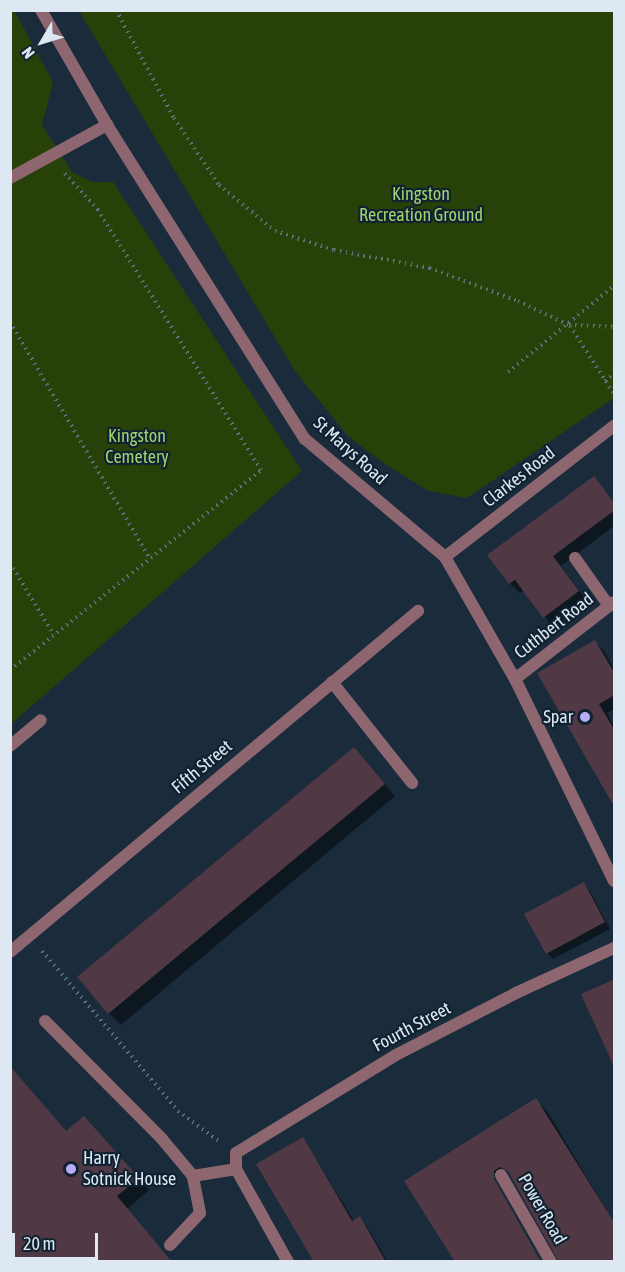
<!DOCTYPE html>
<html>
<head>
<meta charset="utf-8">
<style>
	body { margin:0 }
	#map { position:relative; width:625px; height:1272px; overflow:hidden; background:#1a2c3c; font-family:"Asap Condensed",sans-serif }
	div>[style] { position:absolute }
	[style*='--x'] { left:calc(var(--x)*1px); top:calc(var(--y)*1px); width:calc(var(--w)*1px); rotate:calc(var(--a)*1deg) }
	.green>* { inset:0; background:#284108 }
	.shadow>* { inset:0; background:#0007 }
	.building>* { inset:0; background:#503844 }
	.path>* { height:4px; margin-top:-2px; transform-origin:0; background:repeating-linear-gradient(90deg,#60707e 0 1.5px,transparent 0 6px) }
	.service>* { height:12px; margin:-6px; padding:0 6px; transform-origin:6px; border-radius:6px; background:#8d666f }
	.minor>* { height:12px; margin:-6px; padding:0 6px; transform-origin:6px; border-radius:6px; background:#8d666f }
	.tertiary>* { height:12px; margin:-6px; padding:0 6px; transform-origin:6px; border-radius:6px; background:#8d666f }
	.dots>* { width:16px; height:16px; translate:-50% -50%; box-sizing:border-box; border:3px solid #102231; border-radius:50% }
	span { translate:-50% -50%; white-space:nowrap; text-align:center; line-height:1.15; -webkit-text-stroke:4.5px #102231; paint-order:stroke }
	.park-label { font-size:18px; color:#a0d36e }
	.street-label { font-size:18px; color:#dde8f3 }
	.poi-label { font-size:18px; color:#dde8f3 }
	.right { translate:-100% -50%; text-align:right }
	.left { translate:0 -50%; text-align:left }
	.frame { position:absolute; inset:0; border:12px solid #dde8f3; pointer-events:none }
	.north { position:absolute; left:12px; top:12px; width:60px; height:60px; -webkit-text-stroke:4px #102231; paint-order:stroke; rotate:232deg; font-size:16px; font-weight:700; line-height:24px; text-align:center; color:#dde8f3 }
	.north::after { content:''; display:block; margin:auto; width:21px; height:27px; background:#dde8f3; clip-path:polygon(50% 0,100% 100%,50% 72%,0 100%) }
	.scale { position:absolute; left:12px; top:1233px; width:86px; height:27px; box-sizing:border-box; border:3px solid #dde8f3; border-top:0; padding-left:8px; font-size:18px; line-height:21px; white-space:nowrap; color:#dde8f3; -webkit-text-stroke:4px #102231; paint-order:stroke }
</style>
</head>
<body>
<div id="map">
	<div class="green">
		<i style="clip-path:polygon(14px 10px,53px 82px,42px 125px,73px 173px,93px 182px,113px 182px,302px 471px,11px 724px,10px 11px)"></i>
		<i style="clip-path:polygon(79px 11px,614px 11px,614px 398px,467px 498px,428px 491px,382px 462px,347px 435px,295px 371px)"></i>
	</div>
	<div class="shadow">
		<i style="clip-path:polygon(593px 478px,614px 503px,614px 526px,561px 566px,587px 601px,553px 627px,524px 590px,520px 593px,510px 584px,489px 555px)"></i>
		<i style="clip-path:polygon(595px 642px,604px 651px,614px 669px,614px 709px,607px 713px,614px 726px,614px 805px,540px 673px)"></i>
		<i style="clip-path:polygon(354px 749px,395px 796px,121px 1025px,109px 1013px)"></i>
		<i style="clip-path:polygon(583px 884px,590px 891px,610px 929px,553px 959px,547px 953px)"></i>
		<i style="clip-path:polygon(535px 1100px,547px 1111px,614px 1223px,614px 1262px,511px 1163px,479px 1182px,406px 1181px)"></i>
		<i style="clip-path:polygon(95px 1130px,149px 1190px,127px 1209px,172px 1262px,10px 1262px,67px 1132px)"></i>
		<i style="clip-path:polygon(302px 1138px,354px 1221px,359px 1218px,366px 1225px,386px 1259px,391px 1262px,316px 1262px)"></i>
	</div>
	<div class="building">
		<i style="clip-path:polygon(594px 476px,615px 504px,615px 510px,553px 556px,579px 591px,543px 618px,515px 580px,509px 584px,487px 555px)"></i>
		<i style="clip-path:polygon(595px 640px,615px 674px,615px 695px,599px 704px,615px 731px,615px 808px,537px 673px)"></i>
		<i style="clip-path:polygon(354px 747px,385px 784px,108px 1014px,77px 977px)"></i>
		<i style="clip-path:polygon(584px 882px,605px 922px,546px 954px,524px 914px)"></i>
		<i style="clip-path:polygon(615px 979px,615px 1069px,581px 994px)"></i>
		<i style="clip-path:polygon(10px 1066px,66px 1131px,84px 1116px,139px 1178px,117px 1196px,172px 1262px,10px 1262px)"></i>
		<i style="clip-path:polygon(536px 1098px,615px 1224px,615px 1262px,559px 1262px,508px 1171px,500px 1167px,494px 1171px,494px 1179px,541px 1262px,455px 1262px,404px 1181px)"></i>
		<i style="clip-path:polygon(303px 1137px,352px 1221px,360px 1216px,386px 1262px,314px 1262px,256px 1164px)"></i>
	</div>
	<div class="path">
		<i style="--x:116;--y:10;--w:123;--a:61.8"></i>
		<i style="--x:174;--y:118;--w:81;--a:56.1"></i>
		<i style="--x:219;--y:185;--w:72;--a:39.4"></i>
		<i style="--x:275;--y:231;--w:62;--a:17.9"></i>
		<i style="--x:334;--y:250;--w:98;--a:10.6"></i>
		<i style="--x:430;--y:268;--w:94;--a:20.6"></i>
		<i style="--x:518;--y:301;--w:56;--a:25.2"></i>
		<i style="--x:569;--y:325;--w:45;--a:2.5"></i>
		<i style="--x:10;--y:322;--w:275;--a:59.4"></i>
		<i style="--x:570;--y:326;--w:81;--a:57.1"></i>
		<i style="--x:508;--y:372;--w:136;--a:-39.1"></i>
		<i style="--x:605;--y:381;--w:11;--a:-38"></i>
		<i style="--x:10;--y:563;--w:84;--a:58.6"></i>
		<i style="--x:10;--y:670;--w:321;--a:-38.5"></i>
		<i style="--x:261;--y:470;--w:307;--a:-122.1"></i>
		<i style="--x:98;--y:210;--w:52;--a:-131.9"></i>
		<i style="--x:42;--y:951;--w:210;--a:49.6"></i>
		<i style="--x:178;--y:1111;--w:52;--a:36.4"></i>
	</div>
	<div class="service">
		<i style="--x:10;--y:178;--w:111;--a:-28.7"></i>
		<i style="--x:575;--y:558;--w:59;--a:54.7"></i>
		<i style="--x:332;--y:682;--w:129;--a:51.6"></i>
		<i style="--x:10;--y:746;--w:40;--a:-40"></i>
		<i style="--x:45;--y:1021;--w:166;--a:45.2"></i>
		<i style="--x:162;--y:1139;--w:48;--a:50"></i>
		<i style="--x:193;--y:1176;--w:44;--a:-9.2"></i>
		<i style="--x:170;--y:1245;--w:44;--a:-46.8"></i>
		<i style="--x:200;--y:1213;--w:38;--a:-101"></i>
	</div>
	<div class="minor">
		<i style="--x:445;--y:557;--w:214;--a:-37.8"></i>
		<i style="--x:515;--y:679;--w:125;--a:-37.9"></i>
		<i style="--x:10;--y:952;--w:532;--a:-39.89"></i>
		<i style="--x:501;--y:1175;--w:100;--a:60.1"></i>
		<i style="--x:288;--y:1262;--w:107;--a:-119.2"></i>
		<i style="--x:236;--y:1169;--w:16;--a:-90"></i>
		<i style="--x:236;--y:1153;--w:185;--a:-31.5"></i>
		<i style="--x:394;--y:1056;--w:137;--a:-27.3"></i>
		<i style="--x:516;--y:993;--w:108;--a:-24.7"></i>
	</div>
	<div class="tertiary">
		<i style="--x:41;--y:10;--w:133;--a:60.1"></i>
		<i style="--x:107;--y:125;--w:371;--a:57.8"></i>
		<i style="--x:305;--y:439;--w:183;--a:40.1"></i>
		<i style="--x:445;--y:557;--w:141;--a:60.2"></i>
		<i style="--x:515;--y:679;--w:225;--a:63.9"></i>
	</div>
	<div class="dots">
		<i style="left:585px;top:717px;background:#b9abf7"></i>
		<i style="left:71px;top:1169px;background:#b9abf7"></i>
	</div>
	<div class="park-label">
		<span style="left:421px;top:205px">Kingston<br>Recreation Ground</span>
		<span style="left:137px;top:447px">Kingston<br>Cemetery</span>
	</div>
	<div class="street-label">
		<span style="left:350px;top:451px;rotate:42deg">St Marys Road</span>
		<span style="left:519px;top:477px;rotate:-38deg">Clarkes Road</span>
		<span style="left:554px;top:626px;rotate:-38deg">Cuthbert Road</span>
		<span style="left:202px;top:767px;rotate:-40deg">Fifth Street</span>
		<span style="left:412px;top:1027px;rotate:-28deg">Fourth Street</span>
		<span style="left:542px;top:1209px;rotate:60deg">Power Road</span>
	</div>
	<div class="poi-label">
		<span class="right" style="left:573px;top:717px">Spar</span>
		<span class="left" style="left:83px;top:1169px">Harry<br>Sotnick House</span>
	</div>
	<div class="frame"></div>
	<div class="north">N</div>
	<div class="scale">20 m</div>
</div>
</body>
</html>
